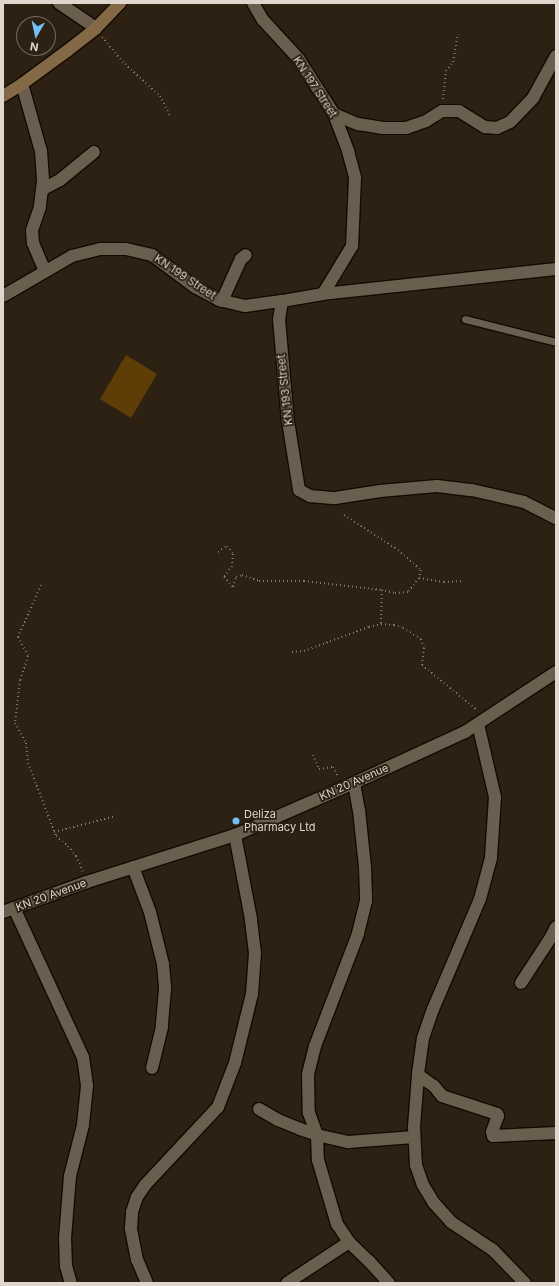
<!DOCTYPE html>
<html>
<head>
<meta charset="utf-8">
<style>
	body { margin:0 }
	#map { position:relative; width:559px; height:1286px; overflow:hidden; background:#2c2113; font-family:Inter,sans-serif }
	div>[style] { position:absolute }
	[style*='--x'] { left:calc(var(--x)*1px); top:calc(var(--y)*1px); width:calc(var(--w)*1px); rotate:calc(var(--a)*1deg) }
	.green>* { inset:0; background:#5e3d07 }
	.path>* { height:2px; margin-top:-1px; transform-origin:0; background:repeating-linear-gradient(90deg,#83796e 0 1px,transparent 0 4px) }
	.roads { filter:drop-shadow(1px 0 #140a01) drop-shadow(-1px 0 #140a01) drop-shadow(0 1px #140a01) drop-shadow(0 -1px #140a01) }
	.service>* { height:7px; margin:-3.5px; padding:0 3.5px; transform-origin:3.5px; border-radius:3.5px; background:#6a5e4e }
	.minor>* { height:12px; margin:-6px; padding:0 6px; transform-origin:6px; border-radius:6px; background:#6a5e4e }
	.tertiary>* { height:12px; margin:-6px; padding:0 6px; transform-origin:6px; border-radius:6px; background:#6a5e4e }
	.secondary>* { height:12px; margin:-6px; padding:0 6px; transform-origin:6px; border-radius:6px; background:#836945 }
	.dots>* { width:11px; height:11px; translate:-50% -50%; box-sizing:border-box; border:2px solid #2c2113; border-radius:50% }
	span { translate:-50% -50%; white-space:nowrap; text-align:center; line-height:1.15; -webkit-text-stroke:3.5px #2c2113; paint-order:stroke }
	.street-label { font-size:11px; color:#dfd7ce }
	.poi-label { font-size:11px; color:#dfd7ce }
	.left { translate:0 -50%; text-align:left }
	.frame { position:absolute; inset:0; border:4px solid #dfd7ce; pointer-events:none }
	.north { position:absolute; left:16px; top:16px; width:40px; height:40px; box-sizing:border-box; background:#2c2113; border:1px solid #746a5e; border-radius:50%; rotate:189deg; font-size:11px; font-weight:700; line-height:16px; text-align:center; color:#dfd7ce }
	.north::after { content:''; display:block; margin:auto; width:14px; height:18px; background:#72c1f5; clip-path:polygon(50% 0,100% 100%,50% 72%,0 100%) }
</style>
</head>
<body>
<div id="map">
	<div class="green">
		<i style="clip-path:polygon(126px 355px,157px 374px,131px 418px,100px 399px)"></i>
	</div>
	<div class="path">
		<i style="--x:102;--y:37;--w:35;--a:50"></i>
		<i style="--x:125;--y:64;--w:47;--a:42.4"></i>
		<i style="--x:160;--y:96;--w:22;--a:63"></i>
		<i style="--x:443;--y:99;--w:28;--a:-84"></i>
		<i style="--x:446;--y:71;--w:11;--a:-52"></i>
		<i style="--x:453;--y:62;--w:28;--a:-80"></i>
		<i style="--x:344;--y:515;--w:64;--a:32.9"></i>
		<i style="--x:398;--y:550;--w:30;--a:41"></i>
		<i style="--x:421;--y:570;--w:8;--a:104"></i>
		<i style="--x:419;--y:578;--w:18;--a:128"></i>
		<i style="--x:408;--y:592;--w:14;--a:176"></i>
		<i style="--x:394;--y:593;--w:12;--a:-166"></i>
		<i style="--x:382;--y:590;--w:34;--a:92"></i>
		<i style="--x:218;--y:552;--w:11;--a:-34"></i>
		<i style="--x:227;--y:546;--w:10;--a:53"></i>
		<i style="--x:233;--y:554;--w:12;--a:95"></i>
		<i style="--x:232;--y:566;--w:14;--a:126"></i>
		<i style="--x:224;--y:577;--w:13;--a:48"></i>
		<i style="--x:233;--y:587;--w:10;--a:-73"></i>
		<i style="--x:236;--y:577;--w:6;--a:-18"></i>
		<i style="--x:242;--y:575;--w:18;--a:19"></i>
		<i style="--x:259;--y:581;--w:45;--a:0"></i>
		<i style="--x:304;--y:581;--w:79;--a:6.6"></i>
		<i style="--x:419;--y:578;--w:25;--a:9"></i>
		<i style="--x:444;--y:582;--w:20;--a:-3"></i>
		<i style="--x:41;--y:585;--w:57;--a:113.9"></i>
		<i style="--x:18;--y:637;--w:21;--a:62"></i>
		<i style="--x:28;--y:656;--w:25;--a:108"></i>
		<i style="--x:20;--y:680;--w:43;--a:96.6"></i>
		<i style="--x:15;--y:723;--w:23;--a:61"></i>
		<i style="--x:26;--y:743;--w:20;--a:84"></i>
		<i style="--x:28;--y:763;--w:78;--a:69"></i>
		<i style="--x:56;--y:836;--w:16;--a:40"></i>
		<i style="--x:68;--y:846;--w:13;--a:51"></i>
		<i style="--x:76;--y:856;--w:17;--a:66"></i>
		<i style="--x:292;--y:652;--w:12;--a:-5"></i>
		<i style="--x:304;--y:651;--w:69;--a:-20.3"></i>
		<i style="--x:369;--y:627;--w:12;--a:-14"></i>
		<i style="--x:381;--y:624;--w:13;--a:4"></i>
		<i style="--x:394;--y:625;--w:9;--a:18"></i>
		<i style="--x:403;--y:628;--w:21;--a:31"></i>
		<i style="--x:421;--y:639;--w:9;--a:72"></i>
		<i style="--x:424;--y:648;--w:17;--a:97"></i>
		<i style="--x:422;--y:665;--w:71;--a:39.3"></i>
		<i style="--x:313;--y:755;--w:15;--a:67"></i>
		<i style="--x:319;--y:769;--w:14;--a:-8"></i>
		<i style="--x:333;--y:767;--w:11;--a:63"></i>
		<i style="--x:54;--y:832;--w:64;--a:-14.5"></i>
	</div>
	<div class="roads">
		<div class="service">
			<i style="--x:465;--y:319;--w:94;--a:14.2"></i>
		</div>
		<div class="minor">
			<i style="--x:59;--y:3;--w:45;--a:34"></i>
			<i style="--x:253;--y:3;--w:20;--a:60"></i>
			<i style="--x:263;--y:20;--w:52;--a:47.4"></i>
			<i style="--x:298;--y:58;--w:67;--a:57.3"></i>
			<i style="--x:334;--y:114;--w:40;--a:69"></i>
			<i style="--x:348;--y:151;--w:28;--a:75"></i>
			<i style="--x:355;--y:178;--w:68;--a:92.5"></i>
			<i style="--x:352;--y:246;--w:56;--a:121.1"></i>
			<i style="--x:22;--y:84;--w:70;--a:74.2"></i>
			<i style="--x:41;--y:151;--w:30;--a:86"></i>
			<i style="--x:43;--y:181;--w:26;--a:97"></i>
			<i style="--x:40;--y:207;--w:24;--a:109"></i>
			<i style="--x:32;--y:230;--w:13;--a:86"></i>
			<i style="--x:33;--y:243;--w:30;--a:67"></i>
			<i style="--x:334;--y:114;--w:26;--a:23"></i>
			<i style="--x:358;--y:124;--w:24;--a:9"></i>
			<i style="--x:382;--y:128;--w:24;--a:0"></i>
			<i style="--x:406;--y:128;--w:21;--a:-19"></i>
			<i style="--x:426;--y:121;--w:19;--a:-32"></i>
			<i style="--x:442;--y:111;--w:17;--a:0"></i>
			<i style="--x:459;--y:111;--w:31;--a:32"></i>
			<i style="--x:485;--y:127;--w:12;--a:5"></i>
			<i style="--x:497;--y:128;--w:14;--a:-25"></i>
			<i style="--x:510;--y:122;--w:33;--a:-46"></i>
			<i style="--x:533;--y:98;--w:48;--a:-61.3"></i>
			<i style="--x:43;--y:189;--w:19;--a:-28"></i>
			<i style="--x:60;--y:180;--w:44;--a:-39.5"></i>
			<i style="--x:3;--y:296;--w:80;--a:-30.1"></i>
			<i style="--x:72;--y:256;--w:29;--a:-14"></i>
			<i style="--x:100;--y:249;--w:26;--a:0"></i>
			<i style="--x:126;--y:249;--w:27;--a:13"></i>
			<i style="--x:152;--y:255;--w:54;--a:36.7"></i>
			<i style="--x:195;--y:287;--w:27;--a:28"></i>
			<i style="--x:219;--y:300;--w:27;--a:13"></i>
			<i style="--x:245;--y:306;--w:37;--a:-8"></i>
			<i style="--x:222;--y:301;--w:46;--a:-65.7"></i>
			<i style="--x:241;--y:259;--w:6;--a:-39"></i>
			<i style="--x:354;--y:783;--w:27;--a:80"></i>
			<i style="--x:359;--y:810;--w:57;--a:84"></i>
			<i style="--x:365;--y:867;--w:34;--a:88"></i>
			<i style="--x:366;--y:901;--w:34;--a:104"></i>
			<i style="--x:358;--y:934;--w:120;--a:111"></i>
			<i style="--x:315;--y:1046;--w:29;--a:104"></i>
			<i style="--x:308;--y:1074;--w:39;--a:89"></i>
			<i style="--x:309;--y:1113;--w:23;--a:70"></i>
			<i style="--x:317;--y:1135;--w:25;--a:88"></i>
			<i style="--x:318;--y:1160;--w:67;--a:73.5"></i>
			<i style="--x:337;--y:1224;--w:22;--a:56"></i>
			<i style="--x:349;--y:1242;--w:28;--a:44"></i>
			<i style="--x:369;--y:1261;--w:30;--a:48"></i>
			<i style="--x:133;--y:867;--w:48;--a:69.3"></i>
			<i style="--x:150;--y:912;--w:54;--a:76"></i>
			<i style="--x:163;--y:964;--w:25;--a:85"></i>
			<i style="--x:165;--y:989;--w:38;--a:95"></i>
			<i style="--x:162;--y:1027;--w:42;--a:103.7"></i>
			<i style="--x:14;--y:908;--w:164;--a:65.2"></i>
			<i style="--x:83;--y:1057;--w:29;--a:82"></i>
			<i style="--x:87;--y:1086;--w:39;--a:96"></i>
			<i style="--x:83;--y:1125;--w:53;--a:104.3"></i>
			<i style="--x:70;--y:1176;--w:62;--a:94.6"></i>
			<i style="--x:65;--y:1238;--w:28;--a:88"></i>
			<i style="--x:66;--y:1266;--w:18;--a:74"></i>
			<i style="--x:521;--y:983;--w:55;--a:-56.9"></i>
			<i style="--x:551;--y:937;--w:11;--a:-63"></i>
			<i style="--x:418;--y:1075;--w:19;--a:35"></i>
			<i style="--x:434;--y:1086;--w:13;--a:51"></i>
			<i style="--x:442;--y:1096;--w:58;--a:18.1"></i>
			<i style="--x:497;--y:1114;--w:2;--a:63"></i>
			<i style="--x:498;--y:1116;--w:17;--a:111"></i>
			<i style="--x:492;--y:1132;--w:4;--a:76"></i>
			<i style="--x:493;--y:1136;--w:63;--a:-2.7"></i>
			<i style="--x:259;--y:1109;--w:22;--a:30"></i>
			<i style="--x:278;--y:1120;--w:24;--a:22"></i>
			<i style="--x:300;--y:1129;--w:18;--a:19"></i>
			<i style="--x:317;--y:1135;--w:32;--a:13"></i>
			<i style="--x:348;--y:1142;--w:66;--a:-4.3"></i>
			<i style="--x:147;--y:1283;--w:25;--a:-113"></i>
			<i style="--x:137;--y:1260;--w:33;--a:-101"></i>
			<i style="--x:131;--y:1228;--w:16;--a:-86"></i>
			<i style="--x:132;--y:1212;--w:16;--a:-72"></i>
			<i style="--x:137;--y:1197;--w:14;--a:-56"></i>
			<i style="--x:145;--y:1185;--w:107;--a:-46.9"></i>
			<i style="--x:218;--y:1107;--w:47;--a:-68.9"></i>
			<i style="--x:235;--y:1063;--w:71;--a:-76.2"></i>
			<i style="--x:252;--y:994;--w:41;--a:-85.8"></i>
			<i style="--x:255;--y:953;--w:34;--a:-97"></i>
			<i style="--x:251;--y:919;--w:86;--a:-100.8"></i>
			<i style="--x:287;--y:1283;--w:74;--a:-33.5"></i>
		</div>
		<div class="tertiary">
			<i style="--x:556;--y:269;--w:234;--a:173.9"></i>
			<i style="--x:323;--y:294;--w:42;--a:170.3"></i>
			<i style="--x:282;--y:301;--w:18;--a:99"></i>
			<i style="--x:279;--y:319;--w:102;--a:85"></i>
			<i style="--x:288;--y:421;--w:70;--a:80.9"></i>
			<i style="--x:299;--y:490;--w:13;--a:29"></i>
			<i style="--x:310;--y:496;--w:25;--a:5"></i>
			<i style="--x:335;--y:498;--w:46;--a:-8.8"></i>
			<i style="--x:380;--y:491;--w:57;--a:-5"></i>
			<i style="--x:437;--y:486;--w:35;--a:7"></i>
			<i style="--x:472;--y:490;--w:53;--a:13"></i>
			<i style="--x:524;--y:502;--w:36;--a:27"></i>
			<i style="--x:478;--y:724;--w:75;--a:76.9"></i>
			<i style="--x:495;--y:797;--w:61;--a:93.8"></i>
			<i style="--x:491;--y:858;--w:42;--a:105"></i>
			<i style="--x:480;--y:899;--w:120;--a:113.1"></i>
			<i style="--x:433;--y:1009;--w:31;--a:109"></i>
			<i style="--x:423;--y:1038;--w:37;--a:98"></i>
			<i style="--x:418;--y:1075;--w:52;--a:94.4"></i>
			<i style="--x:414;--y:1127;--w:38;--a:87"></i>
			<i style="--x:416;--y:1165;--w:21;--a:71"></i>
			<i style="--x:423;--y:1185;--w:21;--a:59"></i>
			<i style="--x:434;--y:1203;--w:25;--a:48"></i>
			<i style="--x:451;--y:1222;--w:50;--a:33.7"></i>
			<i style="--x:493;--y:1250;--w:46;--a:45.9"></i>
			<i style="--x:3;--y:912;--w:89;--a:-19.7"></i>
			<i style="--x:87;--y:882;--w:155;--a:-17.6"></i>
			<i style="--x:235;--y:835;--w:130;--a:-23.6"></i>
			<i style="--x:354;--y:783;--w:122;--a:-24.7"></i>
			<i style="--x:465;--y:732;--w:109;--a:-33.4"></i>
		</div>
		<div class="secondary">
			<i style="--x:3;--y:96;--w:22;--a:-32"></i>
			<i style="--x:22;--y:84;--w:56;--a:-36.3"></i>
			<i style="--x:67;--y:51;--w:37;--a:-38"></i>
			<i style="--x:96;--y:28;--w:35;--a:-46"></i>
		</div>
	</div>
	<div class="dots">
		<i style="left:236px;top:821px;background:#72c1f5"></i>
	</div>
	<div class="street-label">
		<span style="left:315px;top:87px;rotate:57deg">KN 197 Street</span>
		<span style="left:185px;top:277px;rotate:34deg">KN 199 Street</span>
		<span style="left:285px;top:390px;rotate:-96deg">KN 193 Street</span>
		<span style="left:354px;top:782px;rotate:-24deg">KN 20 Avenue</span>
		<span style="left:51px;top:895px;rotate:-20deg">KN 20 Avenue</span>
	</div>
	<div class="poi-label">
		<span class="left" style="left:244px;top:821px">Deliza<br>Pharmacy Ltd</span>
	</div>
	<div class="frame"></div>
	<div class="north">N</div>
</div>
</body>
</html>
